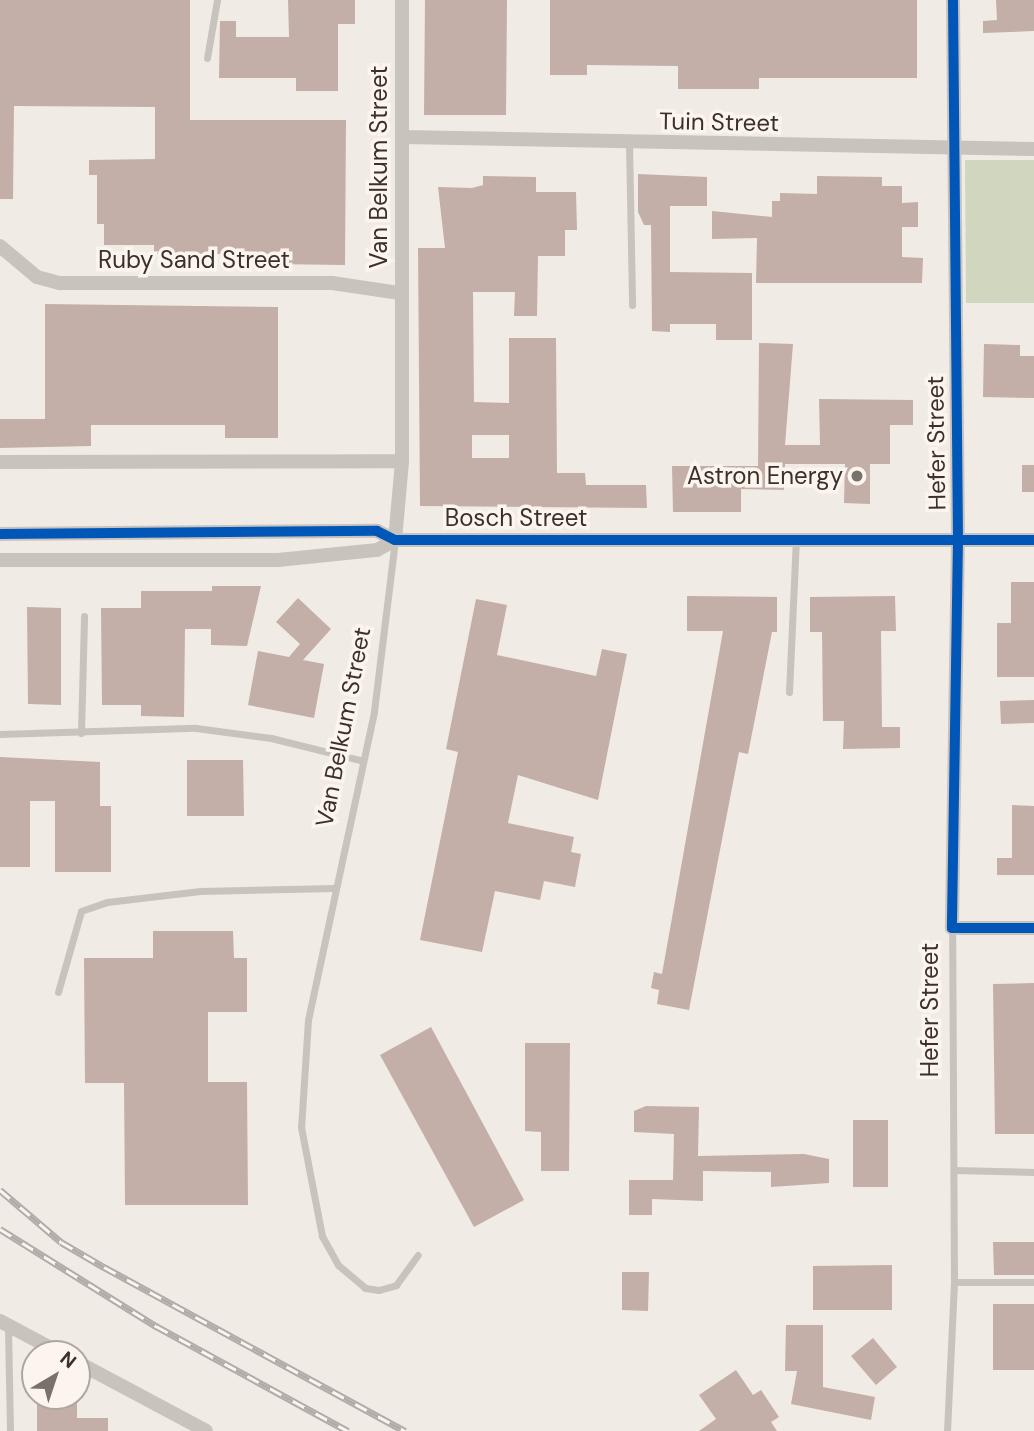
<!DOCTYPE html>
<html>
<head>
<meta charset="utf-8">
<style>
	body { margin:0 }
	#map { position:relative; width:1034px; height:1431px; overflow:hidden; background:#f0ebe5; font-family:"DM Sans",sans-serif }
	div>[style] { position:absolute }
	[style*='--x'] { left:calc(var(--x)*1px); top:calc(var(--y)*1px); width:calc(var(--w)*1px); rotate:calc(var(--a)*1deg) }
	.green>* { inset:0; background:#d1d6bf }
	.building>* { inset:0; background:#c3afa7 }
	.service>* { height:7px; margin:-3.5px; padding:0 3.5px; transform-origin:3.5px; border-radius:3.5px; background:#c9c3be }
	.minor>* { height:14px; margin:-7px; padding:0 7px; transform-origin:7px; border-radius:7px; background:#c9c3be }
	.rail>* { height:7px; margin-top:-3.5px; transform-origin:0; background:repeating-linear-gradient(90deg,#fbf5ee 0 13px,#b1aca8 0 26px); box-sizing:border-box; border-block:2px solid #b1aca8 }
	.cycleway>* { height:10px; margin:-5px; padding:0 5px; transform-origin:5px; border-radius:5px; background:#0057b8 }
	.dots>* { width:19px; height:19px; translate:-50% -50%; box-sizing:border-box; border:4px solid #fbf5ee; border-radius:50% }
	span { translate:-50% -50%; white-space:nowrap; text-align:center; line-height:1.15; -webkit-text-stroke:7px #fbf5ee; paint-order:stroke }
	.street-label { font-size:24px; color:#3b302b }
	.poi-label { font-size:24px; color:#3b302b }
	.right { translate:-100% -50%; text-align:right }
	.north { position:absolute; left:21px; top:1340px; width:70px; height:70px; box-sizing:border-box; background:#fbf5ee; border:2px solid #aea6a0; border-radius:50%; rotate:39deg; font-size:19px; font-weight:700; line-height:28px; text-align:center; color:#3b302b }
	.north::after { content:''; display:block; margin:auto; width:24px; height:32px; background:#7a716c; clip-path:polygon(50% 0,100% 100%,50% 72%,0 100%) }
</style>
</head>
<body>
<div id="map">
	<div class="green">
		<i style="clip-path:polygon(965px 160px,1034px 160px,1034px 303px,966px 303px)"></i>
	</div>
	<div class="building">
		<i style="clip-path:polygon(0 0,190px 0,190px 120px,346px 120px,345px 265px,271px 264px,271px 254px,154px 254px,154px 245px,104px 245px,104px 224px,97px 224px,97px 175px,89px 175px,89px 160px,155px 159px,155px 107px,14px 106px,13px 199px,0 199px)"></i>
		<i style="clip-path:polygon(288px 0,355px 0,355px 24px,338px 24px,338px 91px,296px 91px,296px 78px,219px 78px,220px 21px,236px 21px,236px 37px,289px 37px)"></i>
		<i style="clip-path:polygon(425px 0,507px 0,506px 115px,424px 115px)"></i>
		<i style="clip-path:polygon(550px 0,917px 0,917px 78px,759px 78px,759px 89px,678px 89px,678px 66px,587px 65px,587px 75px,550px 75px)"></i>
		<i style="clip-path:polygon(996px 0,1034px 0,1034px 31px,983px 33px,983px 21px,997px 20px)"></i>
		<i style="clip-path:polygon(638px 174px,707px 177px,707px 206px,670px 206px,670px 272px,752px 273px,752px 340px,716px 340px,716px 324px,670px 324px,670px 332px,652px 331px,651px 225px,644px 225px,638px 212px)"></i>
		<i style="clip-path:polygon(evenodd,483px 176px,536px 177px,536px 192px,576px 192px,577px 230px,565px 230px,565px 256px,538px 256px,537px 316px,514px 316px,515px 292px,473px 292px,474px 402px,509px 403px,509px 338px,556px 338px,557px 473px,585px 473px,586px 485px,646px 485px,647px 508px,420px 506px,418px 248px,445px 248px,438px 187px,472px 188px,483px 185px,483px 176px,472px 435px,509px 435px,509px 458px,472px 458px,472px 435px)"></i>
		<i style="clip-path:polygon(817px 176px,882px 177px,882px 186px,902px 186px,902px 203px,918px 202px,918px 227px,902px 227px,902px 257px,923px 258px,922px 283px,756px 283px,757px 238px,712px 239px,712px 211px,772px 217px,772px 201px,780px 201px,780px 193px,817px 194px)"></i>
		<i style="clip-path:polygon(45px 304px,278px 307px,278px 438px,225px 438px,225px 425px,91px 425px,91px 446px,0 448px,0 419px,45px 419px)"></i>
		<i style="clip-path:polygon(759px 343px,793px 344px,785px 445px,820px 445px,819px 399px,913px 400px,913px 425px,890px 425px,890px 464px,870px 464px,870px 504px,844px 503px,845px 464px,785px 464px,784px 490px,741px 489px,741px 512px,673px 512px,672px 466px,758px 466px)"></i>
		<i style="clip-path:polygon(984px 344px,1020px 345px,1020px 356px,1034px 356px,1034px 398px,983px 397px)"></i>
		<i style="clip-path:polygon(1022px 465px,1034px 465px,1034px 492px,1022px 492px)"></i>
		<i style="clip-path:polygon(1011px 582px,1034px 582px,1034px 677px,997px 677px,997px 623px,1011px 623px)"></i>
		<i style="clip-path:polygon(212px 586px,261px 586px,247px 646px,211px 645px,211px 629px,185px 629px,184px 717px,141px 716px,141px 705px,102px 705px,101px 608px,141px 608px,141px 591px,212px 591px)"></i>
		<i style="clip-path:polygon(687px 596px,777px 597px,777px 632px,772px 632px,748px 754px,739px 752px,689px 1010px,657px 1004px,659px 990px,651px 988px,654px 972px,662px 974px,723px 631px,687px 631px)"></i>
		<i style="clip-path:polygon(895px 596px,896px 631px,881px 631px,882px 727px,900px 727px,900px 748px,843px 749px,844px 721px,823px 721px,822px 632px,810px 632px,810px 597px)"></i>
		<i style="clip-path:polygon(298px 598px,331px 629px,303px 660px,324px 664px,314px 718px,248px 705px,258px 651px,289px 657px,300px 644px,276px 622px)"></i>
		<i style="clip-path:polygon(476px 599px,507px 605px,497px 655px,596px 676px,602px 649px,627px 654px,598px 800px,518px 775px,508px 823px,574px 837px,571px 852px,581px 854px,575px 887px,544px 881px,540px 900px,495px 891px,482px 952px,420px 940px,458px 752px,446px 749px)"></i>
		<i style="clip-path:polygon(27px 607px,61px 608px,61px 705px,28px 704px)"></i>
		<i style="clip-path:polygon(1034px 700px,1034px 723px,1001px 724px,1000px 701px)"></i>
		<i style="clip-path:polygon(0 757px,100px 762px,100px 806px,111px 806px,111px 872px,55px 872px,55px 801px,30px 801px,30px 867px,0 867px)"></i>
		<i style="clip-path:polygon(187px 760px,243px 760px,244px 816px,187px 816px)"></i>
		<i style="clip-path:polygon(1012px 805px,1034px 806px,1034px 875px,997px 875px,997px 858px,1012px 858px)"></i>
		<i style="clip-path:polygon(153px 931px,233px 931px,234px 958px,247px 958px,247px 1012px,208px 1012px,208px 1082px,247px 1082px,248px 1205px,125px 1205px,124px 1083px,85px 1083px,84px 958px,153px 958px)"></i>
		<i style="clip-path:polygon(1034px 983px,1034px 1134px,995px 1134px,993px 984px)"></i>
		<i style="clip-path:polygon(431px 1027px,524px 1200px,474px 1227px,380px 1055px)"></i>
		<i style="clip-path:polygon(525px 1043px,570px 1043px,569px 1171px,541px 1171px,541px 1132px,525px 1131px)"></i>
		<i style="clip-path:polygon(646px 1106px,699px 1107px,698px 1156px,804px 1154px,829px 1159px,829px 1183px,771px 1187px,771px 1172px,703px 1171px,703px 1201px,652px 1199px,652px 1215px,629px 1215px,629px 1180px,673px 1180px,674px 1134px,634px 1132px,634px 1111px)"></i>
		<i style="clip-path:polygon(853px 1120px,888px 1120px,888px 1187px,853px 1187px)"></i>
		<i style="clip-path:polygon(993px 1242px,1034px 1242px,1034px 1275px,994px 1275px)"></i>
		<i style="clip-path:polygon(892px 1265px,892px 1310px,813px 1310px,813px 1266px)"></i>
		<i style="clip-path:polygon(622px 1272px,649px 1272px,648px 1311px,622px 1310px)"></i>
		<i style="clip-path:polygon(993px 1304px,1034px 1304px,1034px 1370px,993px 1370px)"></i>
		<i style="clip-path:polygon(786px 1325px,823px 1325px,823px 1387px,875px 1397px,871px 1420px,791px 1404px,797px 1371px,785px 1371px)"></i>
		<i style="clip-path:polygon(873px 1338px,897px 1367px,876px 1385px,851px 1356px)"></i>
		<i style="clip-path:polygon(736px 1370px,753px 1395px,761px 1390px,779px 1417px,771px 1422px,777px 1431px,699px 1431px,716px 1419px,699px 1395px)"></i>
		<i style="clip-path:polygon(37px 1401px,77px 1401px,77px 1418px,108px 1418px,108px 1431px,37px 1431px)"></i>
	</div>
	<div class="service">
		<i style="--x:207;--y:58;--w:59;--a:-80.2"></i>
		<i style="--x:629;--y:143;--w:162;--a:88.9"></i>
		<i style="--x:395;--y:540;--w:173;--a:97"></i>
		<i style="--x:374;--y:712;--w:315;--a:102.1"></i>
		<i style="--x:308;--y:1020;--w:107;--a:93.7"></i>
		<i style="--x:301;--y:1127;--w:111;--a:79.1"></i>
		<i style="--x:322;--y:1236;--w:33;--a:61"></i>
		<i style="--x:338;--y:1265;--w:35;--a:40"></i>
		<i style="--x:365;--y:1288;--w:14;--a:8"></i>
		<i style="--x:379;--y:1290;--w:18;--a:-16"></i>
		<i style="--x:396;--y:1285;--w:37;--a:-54"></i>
		<i style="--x:789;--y:692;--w:154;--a:-87.4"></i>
		<i style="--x:81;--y:733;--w:117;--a:-88.5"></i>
		<i style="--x:0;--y:734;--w:196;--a:-1.8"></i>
		<i style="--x:196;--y:728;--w:76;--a:7.6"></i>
		<i style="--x:271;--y:738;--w:92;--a:13.9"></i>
		<i style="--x:58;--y:992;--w:84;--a:-74.1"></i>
		<i style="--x:81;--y:911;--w:28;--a:-19"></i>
		<i style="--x:107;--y:902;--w:94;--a:-6.7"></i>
		<i style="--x:200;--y:891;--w:134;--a:-1.3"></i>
		<i style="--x:954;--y:1170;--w:80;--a:1.4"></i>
		<i style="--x:954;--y:1282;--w:80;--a:0"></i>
		<i style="--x:8;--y:1327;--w:104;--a:88.9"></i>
		<i style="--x:947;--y:1431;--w:149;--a:-87.3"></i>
		<i style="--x:954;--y:1282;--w:354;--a:-90.3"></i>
	</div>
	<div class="minor">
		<i style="--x:953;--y:0;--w:539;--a:89.47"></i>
		<i style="--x:958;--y:539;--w:389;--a:90.9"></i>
		<i style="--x:952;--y:928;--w:82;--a:0"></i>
		<i style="--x:403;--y:137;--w:631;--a:1.09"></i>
		<i style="--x:0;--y:246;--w:48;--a:40"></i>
		<i style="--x:37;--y:277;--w:24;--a:15"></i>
		<i style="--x:60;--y:283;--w:272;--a:0"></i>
		<i style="--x:332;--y:283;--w:69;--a:8.4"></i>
		<i style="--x:0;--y:462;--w:402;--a:-0.1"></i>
		<i style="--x:0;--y:534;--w:377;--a:-0.5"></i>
		<i style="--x:377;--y:531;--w:20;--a:27"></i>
		<i style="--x:395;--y:540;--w:639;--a:0"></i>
		<i style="--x:395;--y:540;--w:79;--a:-84.9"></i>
		<i style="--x:402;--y:461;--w:461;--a:-90"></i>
		<i style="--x:0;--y:560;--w:278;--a:0"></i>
		<i style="--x:278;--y:560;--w:100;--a:-5.8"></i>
		<i style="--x:377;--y:550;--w:21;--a:-29"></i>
		<i style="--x:0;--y:1321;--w:70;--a:28"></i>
		<i style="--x:77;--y:1362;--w:146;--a:28.1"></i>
	</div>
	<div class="rail">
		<i style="--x:0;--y:1190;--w:80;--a:40.4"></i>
		<i style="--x:61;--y:1242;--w:50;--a:30.2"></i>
		<i style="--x:104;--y:1267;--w:343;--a:28.6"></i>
		<i style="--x:0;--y:1229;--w:184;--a:31.9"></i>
		<i style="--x:156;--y:1326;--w:219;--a:28.7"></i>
	</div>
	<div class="cycleway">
		<i style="--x:953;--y:0;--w:539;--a:89.47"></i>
		<i style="--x:958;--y:539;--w:389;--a:90.9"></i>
		<i style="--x:952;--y:928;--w:82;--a:0"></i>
		<i style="--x:0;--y:534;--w:377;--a:-0.5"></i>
		<i style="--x:377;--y:531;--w:20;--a:27"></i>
		<i style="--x:395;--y:540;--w:639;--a:0"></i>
	</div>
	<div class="dots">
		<i style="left:857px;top:476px;background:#7a716c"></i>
	</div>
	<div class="street-label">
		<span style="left:719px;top:122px;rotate:1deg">Tuin Street</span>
		<span style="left:379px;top:167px;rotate:-90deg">Van Belkum Street</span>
		<span style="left:194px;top:260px">Ruby Sand Street</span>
		<span style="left:936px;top:443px;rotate:-91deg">Hefer Street</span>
		<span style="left:516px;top:518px">Bosch Street</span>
		<span style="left:343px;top:727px;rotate:-79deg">Van Belkum Street</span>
		<span style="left:930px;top:1010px;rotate:-90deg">Hefer Street</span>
	</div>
	<div class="poi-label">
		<span class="right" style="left:843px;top:476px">Astron Energy</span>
	</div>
	<div class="north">N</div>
</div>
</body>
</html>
